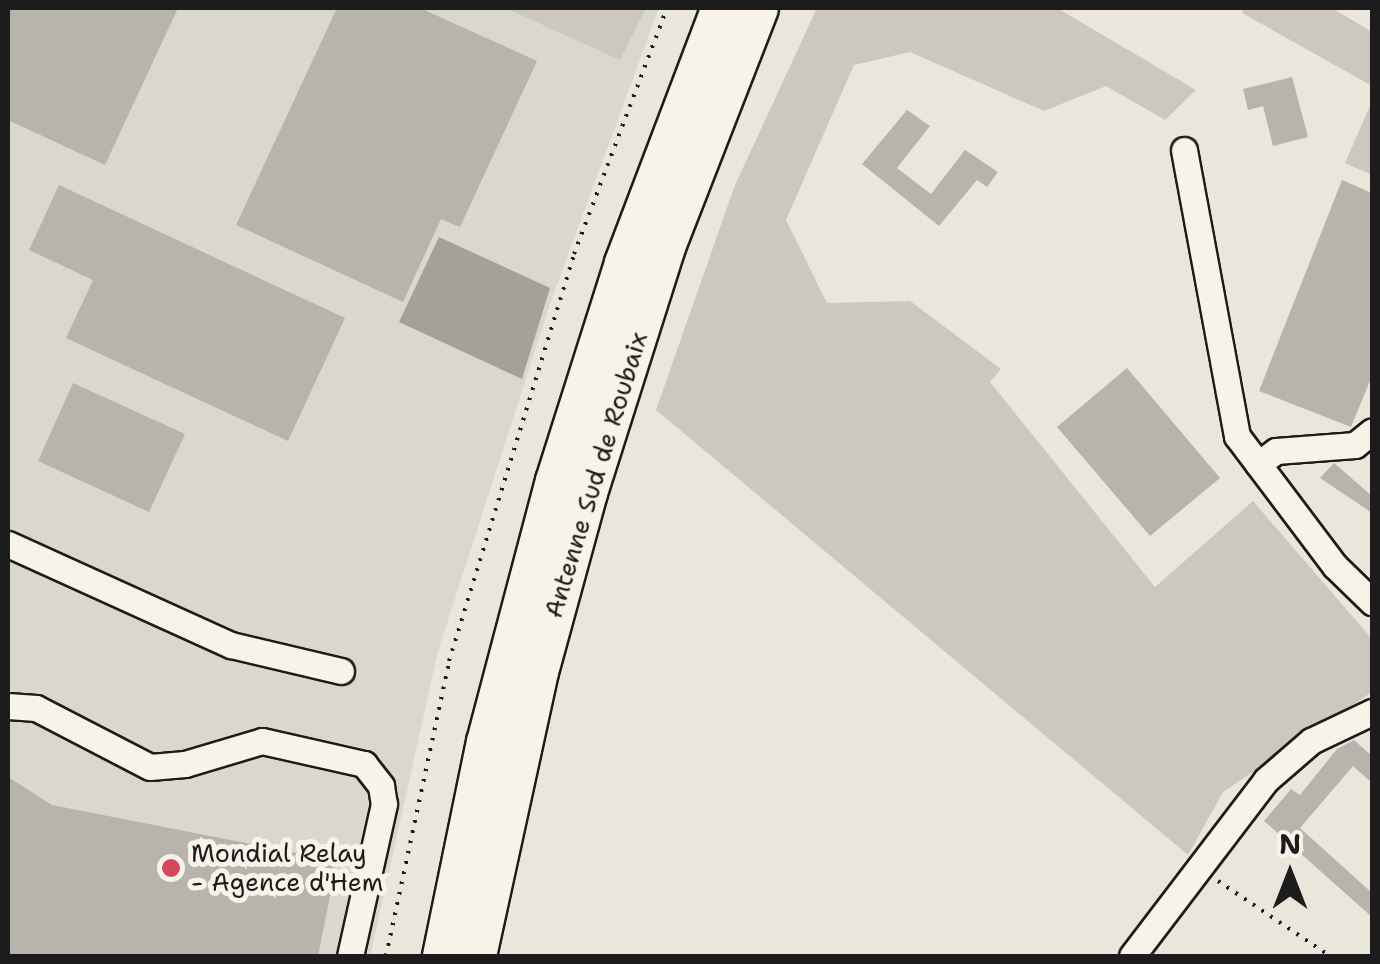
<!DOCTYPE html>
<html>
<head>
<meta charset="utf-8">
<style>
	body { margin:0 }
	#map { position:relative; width:1380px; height:964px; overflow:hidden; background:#eae6dc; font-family:"Shantell Sans",sans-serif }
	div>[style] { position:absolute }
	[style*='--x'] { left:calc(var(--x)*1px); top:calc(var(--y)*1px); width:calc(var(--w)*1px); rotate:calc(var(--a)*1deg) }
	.built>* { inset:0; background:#dad7ce }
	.green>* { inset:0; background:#ccc8c0 }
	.water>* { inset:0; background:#a3a19a }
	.building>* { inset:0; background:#b6b4ac }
	.path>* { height:4px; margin-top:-2px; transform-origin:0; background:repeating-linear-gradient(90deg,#1c1c1c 0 2.5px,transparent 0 10.5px) }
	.roads { filter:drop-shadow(2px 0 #1c1c1c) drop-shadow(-2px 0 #1c1c1c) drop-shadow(0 2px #1c1c1c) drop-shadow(0 -2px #1c1c1c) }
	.minor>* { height:25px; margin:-12.5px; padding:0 12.5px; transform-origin:12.5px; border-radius:12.5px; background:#f7f3e8 }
	.highway>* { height:38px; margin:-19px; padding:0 19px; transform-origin:19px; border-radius:19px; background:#f7f3e8 }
	.dots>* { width:28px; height:28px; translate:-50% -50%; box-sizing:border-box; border:5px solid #f7f3e8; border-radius:50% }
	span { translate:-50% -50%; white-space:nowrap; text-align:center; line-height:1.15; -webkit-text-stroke:10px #f7f3e8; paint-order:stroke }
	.street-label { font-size:25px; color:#1c1c1c }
	.poi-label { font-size:25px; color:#1c1c1c }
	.left { translate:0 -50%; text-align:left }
	.frame { position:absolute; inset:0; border:10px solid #1c1c1c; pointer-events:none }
	.north { position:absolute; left:1240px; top:824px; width:100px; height:100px; -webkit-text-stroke:8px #f7f3e8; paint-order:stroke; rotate:0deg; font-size:28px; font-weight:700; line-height:40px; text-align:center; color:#1c1c1c }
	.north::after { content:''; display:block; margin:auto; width:35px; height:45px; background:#1c1c1c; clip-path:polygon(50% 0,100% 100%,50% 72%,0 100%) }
</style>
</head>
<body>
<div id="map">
	<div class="built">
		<i style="clip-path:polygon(8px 8px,659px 8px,552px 298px,438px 651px,370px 956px,8px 956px)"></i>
	</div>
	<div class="green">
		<i style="clip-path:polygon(505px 8px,646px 8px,620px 60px)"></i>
		<i style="clip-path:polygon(817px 8px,1057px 8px,1196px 90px,1165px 120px,1106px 86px,1044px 111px,910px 52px,854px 65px,786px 220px,827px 303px,910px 301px,1001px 369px,990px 382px,1155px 587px,1253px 501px,1372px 639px,1372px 692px,1223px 792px,1188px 855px,656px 410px,735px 185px)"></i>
		<i style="clip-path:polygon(1245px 8px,1332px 8px,1372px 32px,1372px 86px,1242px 13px)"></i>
		<i style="clip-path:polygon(1372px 101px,1372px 175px,1345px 163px)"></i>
	</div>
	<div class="water">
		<i style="clip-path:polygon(439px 237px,550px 288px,522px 379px,399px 322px)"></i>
	</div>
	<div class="building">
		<i style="clip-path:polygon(8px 8px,178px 8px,105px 165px,8px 120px)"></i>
		<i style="clip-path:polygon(337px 8px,420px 8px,537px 61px,460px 227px,441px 219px,403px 302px,236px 225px)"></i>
		<i style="clip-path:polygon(1292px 77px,1308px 137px,1273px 146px,1263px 106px,1248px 110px,1243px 89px)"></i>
		<i style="clip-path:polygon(907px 110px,930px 126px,897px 168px,931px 194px,965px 150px,998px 172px,987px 187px,977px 180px,939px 226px,862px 164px)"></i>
		<i style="clip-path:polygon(1342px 180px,1372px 193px,1372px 376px,1351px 427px,1259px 391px)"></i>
		<i style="clip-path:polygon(59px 185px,345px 318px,288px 441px,66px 338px,93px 280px,29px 250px)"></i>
		<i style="clip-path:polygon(1127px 368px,1220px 478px,1150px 536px,1057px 427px)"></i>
		<i style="clip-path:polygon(73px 383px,185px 434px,149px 512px,38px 461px)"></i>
		<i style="clip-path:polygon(1334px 463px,1372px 496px,1372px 513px,1320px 478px)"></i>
		<i style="clip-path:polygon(1354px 740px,1372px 756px,1372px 783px,1353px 766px,1300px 828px,1372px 893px,1372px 917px,1264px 821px,1291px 789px,1300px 795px,1337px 749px)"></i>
		<i style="clip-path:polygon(8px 777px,52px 805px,337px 861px,318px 956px,8px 956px)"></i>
	</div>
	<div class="path">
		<i style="--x:1218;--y:881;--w:135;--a:33.8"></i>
		<i style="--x:386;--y:956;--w:302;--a:-77.9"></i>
		<i style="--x:449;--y:661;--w:426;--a:-72.9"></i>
		<i style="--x:574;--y:254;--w:263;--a:-69.3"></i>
	</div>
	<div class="roads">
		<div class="minor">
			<i style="--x:1184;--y:150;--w:291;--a:79.5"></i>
			<i style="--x:1237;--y:436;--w:163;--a:53"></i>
			<i style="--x:1335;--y:566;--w:52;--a:44.2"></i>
			<i style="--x:1258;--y:464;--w:22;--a:-36"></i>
			<i style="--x:1276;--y:451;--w:79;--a:-4.3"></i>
			<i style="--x:1355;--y:445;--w:22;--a:-39"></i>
			<i style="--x:8;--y:544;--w:245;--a:24.4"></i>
			<i style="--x:231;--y:645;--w:113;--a:13.3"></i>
			<i style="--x:8;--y:706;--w:28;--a:4"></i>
			<i style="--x:36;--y:708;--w:128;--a:27.4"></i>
			<i style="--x:150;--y:767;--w:35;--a:-5"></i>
			<i style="--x:185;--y:764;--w:80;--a:-16.6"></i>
			<i style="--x:262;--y:741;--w:105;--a:12.7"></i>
			<i style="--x:364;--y:764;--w:28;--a:52"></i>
			<i style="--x:381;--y:786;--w:18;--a:81"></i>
			<i style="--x:384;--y:804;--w:156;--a:102.6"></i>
			<i style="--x:1132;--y:956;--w:221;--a:-52.7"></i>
			<i style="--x:1266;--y:780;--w:60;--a:-40.9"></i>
			<i style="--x:1311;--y:741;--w:68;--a:-25.4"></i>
		</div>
		<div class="highway">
			<i style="--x:442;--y:956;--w:218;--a:-78.4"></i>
			<i style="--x:486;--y:742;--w:270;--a:-75.2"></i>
			<i style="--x:555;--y:481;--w:229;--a:-72.4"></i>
			<i style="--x:624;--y:263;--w:273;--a:-69.2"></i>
			<i style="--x:477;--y:956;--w:291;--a:-77.7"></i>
			<i style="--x:539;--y:672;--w:186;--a:-74.7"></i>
			<i style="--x:588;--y:493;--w:258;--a:-72.4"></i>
			<i style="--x:666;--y:247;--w:256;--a:-68.7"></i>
		</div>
	</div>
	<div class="dots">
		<i style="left:171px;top:868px;background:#d1495b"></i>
	</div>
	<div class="street-label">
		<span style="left:596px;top:475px;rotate:-73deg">Antenne Sud de Roubaix</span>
	</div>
	<div class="poi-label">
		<span class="left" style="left:191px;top:868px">Mondial Relay<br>- Agence d'Hem</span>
	</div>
	<div class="frame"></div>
	<div class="north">N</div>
</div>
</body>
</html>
